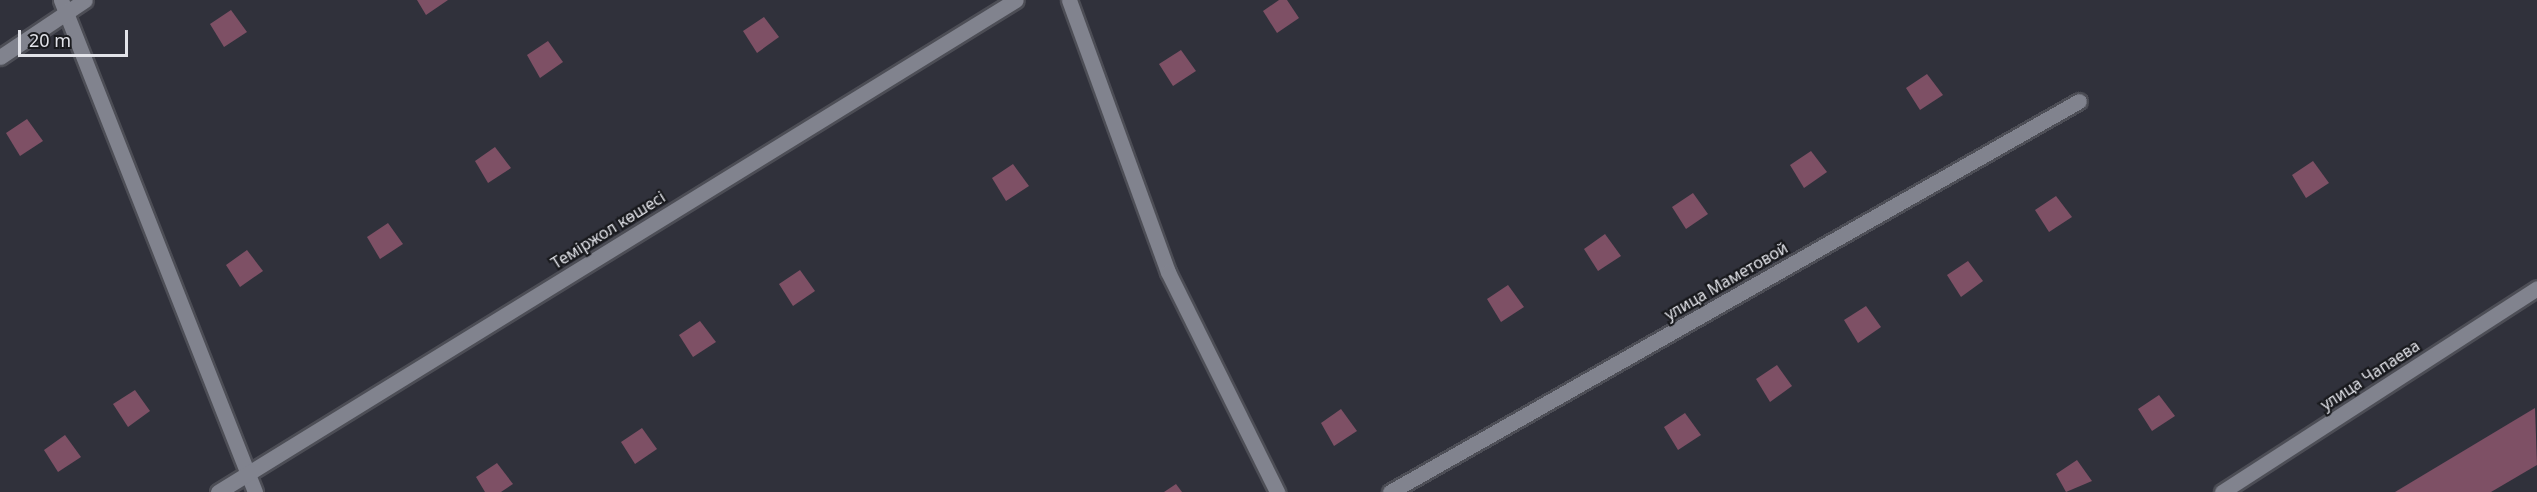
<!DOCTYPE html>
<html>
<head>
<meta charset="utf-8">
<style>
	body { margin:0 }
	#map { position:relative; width:2537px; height:492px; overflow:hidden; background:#30313b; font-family:"Noto Sans",sans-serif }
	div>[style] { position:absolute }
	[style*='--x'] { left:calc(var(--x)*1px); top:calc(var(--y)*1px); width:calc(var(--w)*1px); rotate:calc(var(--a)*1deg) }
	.building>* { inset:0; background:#7e5065 }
	.roads { filter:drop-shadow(2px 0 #4d4e56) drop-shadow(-2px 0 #4d4e56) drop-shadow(0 2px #4d4e56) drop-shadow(0 -2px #4d4e56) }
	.street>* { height:15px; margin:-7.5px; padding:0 7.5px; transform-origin:7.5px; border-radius:7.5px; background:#81838e }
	span { translate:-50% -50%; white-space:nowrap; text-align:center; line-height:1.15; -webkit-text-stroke:4.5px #191a1e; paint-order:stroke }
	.street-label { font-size:16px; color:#e2e3e9 }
	.scale { position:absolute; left:18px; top:30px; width:110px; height:27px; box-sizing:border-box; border:3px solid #e2e3e9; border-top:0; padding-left:8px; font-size:18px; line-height:21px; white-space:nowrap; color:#e2e3e9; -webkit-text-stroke:4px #191a1e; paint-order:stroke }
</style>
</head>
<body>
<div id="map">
	<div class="building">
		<i style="clip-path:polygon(417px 0,448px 0,426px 15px)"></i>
		<i style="clip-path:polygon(1279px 0,1287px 0,1299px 18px,1277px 33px,1263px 11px)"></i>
		<i style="clip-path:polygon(231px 10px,247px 32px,224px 47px,210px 24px)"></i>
		<i style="clip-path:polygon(764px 17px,779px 37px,757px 53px,743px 31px)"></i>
		<i style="clip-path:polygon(548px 41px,563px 62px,540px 78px,527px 55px)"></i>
		<i style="clip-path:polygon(1181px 50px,1196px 71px,1173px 86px,1159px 64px)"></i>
		<i style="clip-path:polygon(1927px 74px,1943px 95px,1920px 110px,1906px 88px)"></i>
		<i style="clip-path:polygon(27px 119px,43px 141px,20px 156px,6px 133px)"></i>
		<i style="clip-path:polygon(495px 147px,511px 168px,488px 183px,475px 161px)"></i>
		<i style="clip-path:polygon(1811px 151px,1827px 172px,1804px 188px,1790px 165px)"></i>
		<i style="clip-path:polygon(2313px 161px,2329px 183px,2306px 198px,2292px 175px)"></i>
		<i style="clip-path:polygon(1013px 164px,1029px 186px,1006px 201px,992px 178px)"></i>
		<i style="clip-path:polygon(1693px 193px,1708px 214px,1686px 229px,1672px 207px)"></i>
		<i style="clip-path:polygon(2056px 196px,2072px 217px,2049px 232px,2035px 210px)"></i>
		<i style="clip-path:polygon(388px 223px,403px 244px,380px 259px,367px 237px)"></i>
		<i style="clip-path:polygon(1605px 234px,1621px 256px,1598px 271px,1584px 249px)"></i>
		<i style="clip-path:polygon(247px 250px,263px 271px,240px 287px,226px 265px)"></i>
		<i style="clip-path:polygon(1968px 261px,1983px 281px,1961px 297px,1947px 275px)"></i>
		<i style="clip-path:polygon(800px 270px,815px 291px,793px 306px,779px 284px)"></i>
		<i style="clip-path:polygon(1508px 285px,1524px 307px,1501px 322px,1487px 299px)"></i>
		<i style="clip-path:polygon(1866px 306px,1881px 327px,1858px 343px,1844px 320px)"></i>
		<i style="clip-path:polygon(700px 321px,716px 342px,693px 357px,679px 335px)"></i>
		<i style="clip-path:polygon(1777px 365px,1792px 386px,1770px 402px,1756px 379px)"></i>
		<i style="clip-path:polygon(135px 390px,150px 411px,128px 427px,113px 404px)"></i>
		<i style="clip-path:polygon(2159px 395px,2175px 416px,2152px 431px,2138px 409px)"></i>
		<i style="clip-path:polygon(2535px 408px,2537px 465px,2491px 492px,2395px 492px)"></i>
		<i style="clip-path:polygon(1341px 409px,1357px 431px,1334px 446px,1321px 423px)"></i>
		<i style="clip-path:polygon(1685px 413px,1701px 435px,1678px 450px,1664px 427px)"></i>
		<i style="clip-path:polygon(642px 428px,657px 449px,635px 464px,621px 442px)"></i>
		<i style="clip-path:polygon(65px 435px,81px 457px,58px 472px,44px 450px)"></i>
		<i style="clip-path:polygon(2077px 460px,2092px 481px,2066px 492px,2056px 474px)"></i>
		<i style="clip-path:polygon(497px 463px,513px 484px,501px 492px,485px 492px,476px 477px)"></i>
		<i style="clip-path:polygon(1176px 484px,1182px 492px,1164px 492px)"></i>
	</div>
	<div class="roads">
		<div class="street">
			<i style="--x:61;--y:0;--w:529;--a:68.48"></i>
			<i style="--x:1069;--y:0;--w:289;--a:70"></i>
			<i style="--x:1168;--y:272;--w:246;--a:63.6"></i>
			<i style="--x:0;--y:57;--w:102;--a:-33.8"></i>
			<i style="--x:218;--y:492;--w:937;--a:-31.66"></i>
			<i style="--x:1390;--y:492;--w:792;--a:-29.57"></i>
			<i style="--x:2222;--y:492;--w:375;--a:-32.9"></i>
		</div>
	</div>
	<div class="street-label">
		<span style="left:608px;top:230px;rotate:-32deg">Теміржол көшесі</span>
		<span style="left:1726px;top:281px;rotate:-30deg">улица Маметовой</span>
		<span style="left:2370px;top:375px;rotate:-33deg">улица Чапаева</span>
	</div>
	<div class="scale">20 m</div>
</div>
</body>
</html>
